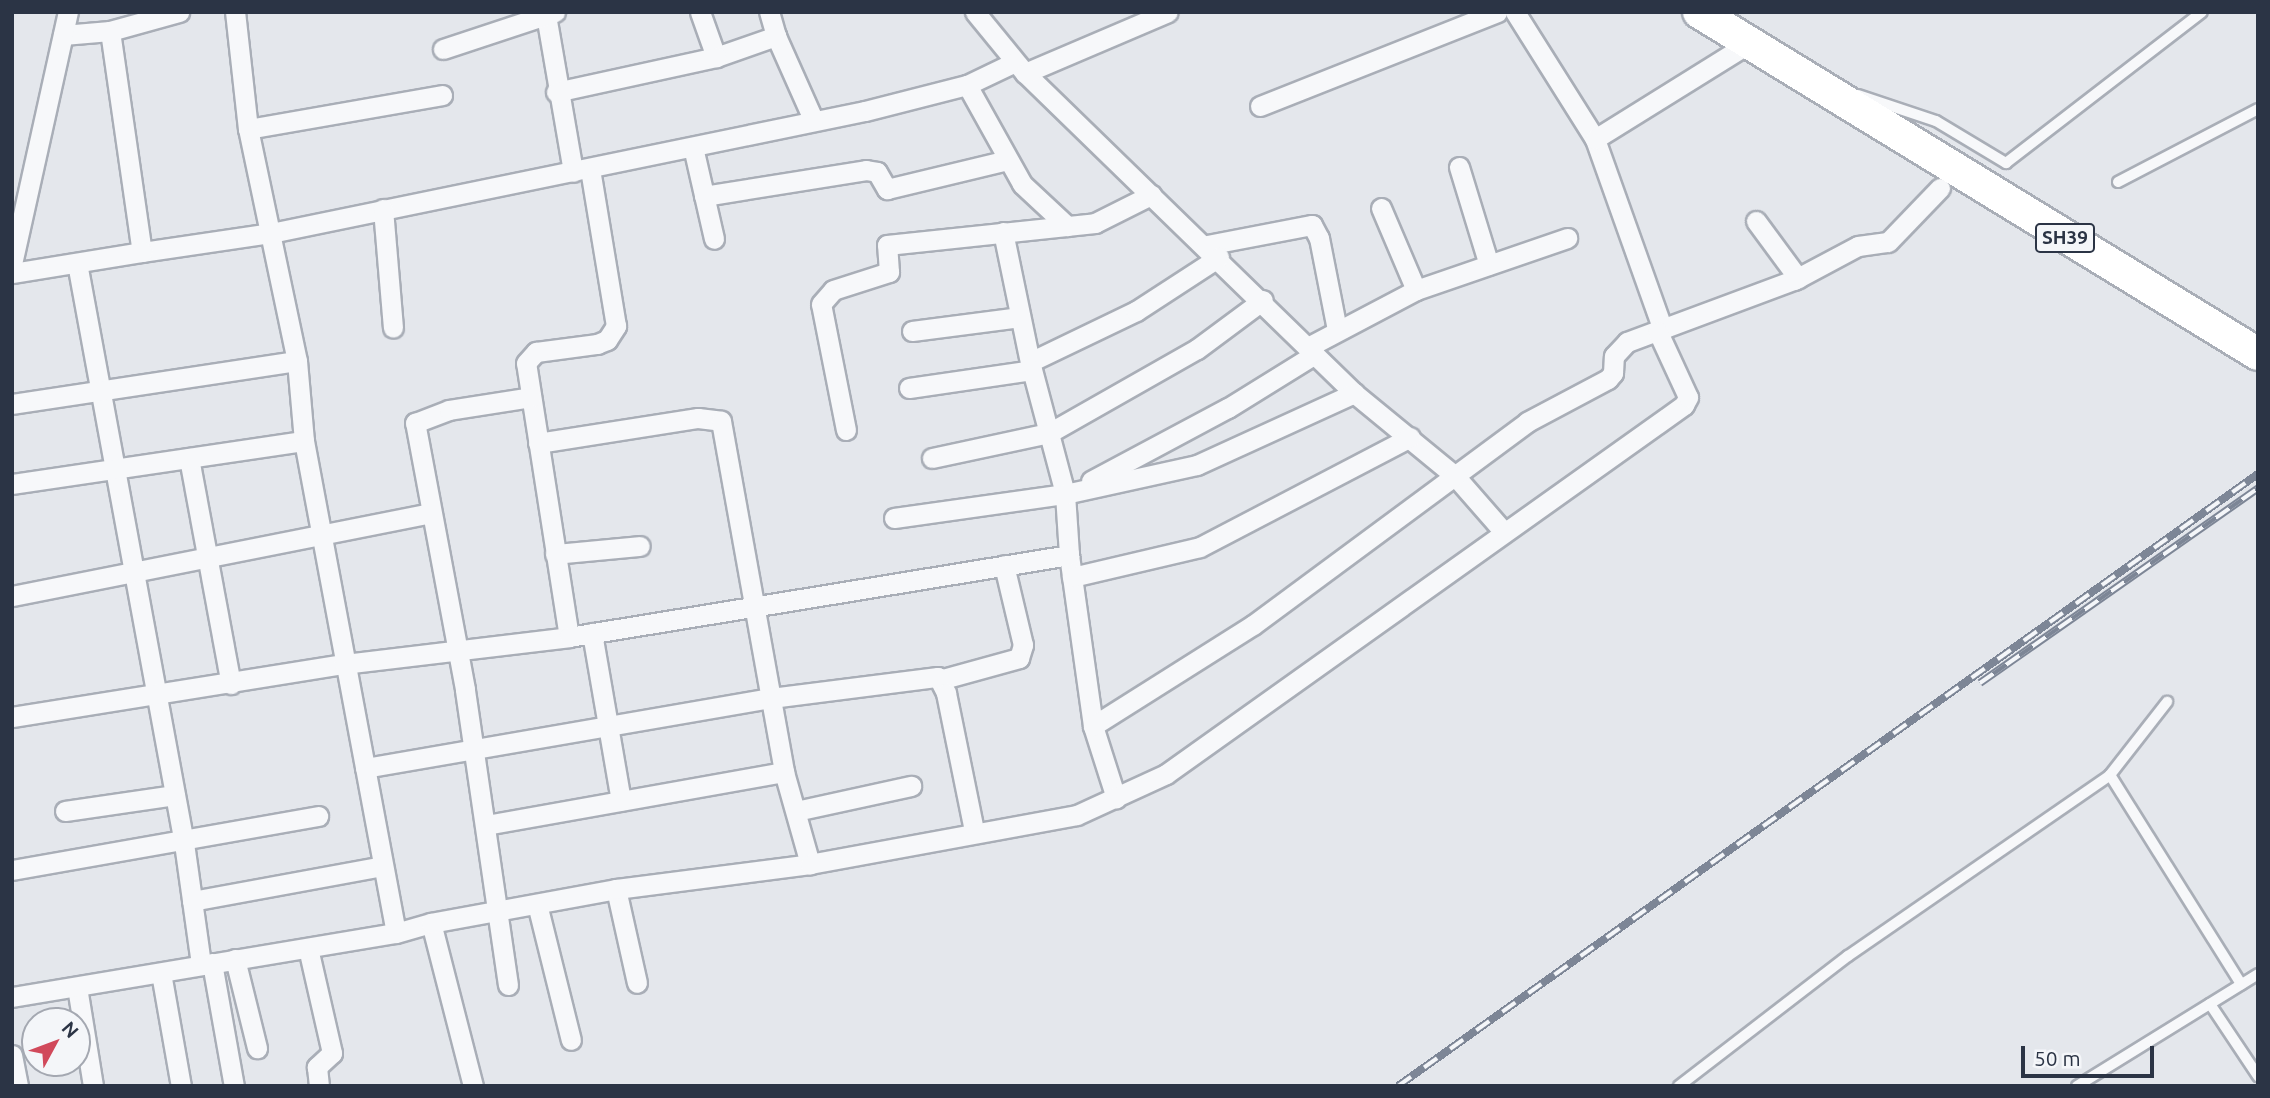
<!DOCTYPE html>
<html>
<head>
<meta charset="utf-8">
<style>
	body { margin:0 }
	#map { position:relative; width:2270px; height:1098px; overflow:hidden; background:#e4e7ec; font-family:Ubuntu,sans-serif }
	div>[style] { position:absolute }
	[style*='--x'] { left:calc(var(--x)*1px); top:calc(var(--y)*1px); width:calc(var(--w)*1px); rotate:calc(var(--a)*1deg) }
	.roads { filter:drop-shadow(2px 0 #a9aeb7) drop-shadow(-2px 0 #a9aeb7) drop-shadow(0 2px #a9aeb7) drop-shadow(0 -2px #a9aeb7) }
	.lane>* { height:10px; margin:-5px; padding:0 5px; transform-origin:5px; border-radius:5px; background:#f7f8fa }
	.street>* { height:19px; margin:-9.5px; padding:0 9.5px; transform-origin:9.5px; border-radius:9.5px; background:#f7f8fa }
	.primary>* { height:32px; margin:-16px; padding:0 16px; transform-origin:16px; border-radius:16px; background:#fff }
	.rail>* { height:8px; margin-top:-4px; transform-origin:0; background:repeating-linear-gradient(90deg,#f4f6f9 0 16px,#7d8696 0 32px); box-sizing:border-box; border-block:2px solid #7d8696 }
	span { translate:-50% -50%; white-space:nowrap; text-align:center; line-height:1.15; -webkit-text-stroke:5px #f4f6f9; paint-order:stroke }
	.shield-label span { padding:2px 5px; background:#f4f6f9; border:2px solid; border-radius:5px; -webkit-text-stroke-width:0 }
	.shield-label { font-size:19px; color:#2b3445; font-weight:700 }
	.frame { position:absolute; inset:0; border:14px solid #2b3445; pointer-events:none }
	.north { position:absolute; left:21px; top:1007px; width:70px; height:70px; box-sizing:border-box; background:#f4f6f9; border:2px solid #a4a8b1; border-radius:50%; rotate:49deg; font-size:19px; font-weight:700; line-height:28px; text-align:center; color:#2b3445 }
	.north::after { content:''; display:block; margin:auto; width:24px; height:32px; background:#d1495b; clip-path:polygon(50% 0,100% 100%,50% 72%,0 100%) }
	.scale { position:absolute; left:2021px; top:1046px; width:133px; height:32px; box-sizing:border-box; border:4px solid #2b3445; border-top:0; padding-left:9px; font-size:21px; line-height:24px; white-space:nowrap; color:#2b3445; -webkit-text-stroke:5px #f4f6f9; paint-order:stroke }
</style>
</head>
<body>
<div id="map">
	<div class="roads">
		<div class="lane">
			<i style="--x:1858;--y:95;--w:82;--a:18.4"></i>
			<i style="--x:1936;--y:121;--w:82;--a:31"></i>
			<i style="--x:2006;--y:163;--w:247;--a:-37.6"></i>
			<i style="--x:2118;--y:182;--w:158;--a:-27.5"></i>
			<i style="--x:2110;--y:775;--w:247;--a:57.9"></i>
			<i style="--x:2210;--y:1004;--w:87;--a:56.3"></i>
			<i style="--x:1679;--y:1086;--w:213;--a:-37.6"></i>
			<i style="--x:1848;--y:956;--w:318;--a:-34.6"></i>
			<i style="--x:2110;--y:775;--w:93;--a:-52"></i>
			<i style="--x:2077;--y:1086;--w:213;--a:-31.7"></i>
		</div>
		<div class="street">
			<i style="--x:700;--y:12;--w:48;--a:70.4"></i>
			<i style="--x:716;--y:57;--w:64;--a:-19.3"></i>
			<i style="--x:776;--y:36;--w:25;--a:-106"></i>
			<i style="--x:975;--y:12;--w:79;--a:50.7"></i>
			<i style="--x:1025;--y:73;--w:459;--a:44.2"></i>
			<i style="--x:1354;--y:393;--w:131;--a:39.4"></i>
			<i style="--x:1455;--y:476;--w:74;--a:48.8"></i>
			<i style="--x:1515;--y:12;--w:150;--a:57.8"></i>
			<i style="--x:546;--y:15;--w:159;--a:80.2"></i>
			<i style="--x:110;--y:31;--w:223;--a:81.8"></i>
			<i style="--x:142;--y:252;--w:130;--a:-8.4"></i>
			<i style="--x:271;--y:233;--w:606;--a:-11.61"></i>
			<i style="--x:865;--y:111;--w:105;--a:-14.3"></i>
			<i style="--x:967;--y:85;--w:53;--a:-25.6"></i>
			<i style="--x:63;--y:35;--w:47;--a:-4.9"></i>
			<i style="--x:110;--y:31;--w:72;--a:-15.4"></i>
			<i style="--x:776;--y:36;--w:91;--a:66"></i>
			<i style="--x:443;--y:49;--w:118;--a:-18.3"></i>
			<i style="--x:1025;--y:73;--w:155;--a:-23.1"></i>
			<i style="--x:967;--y:85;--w:113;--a:60.9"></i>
			<i style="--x:1022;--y:184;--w:62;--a:43"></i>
			<i style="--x:556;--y:92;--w:164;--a:-12.3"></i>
			<i style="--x:1260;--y:106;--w:255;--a:-21.6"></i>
			<i style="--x:248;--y:129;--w:197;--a:-9.9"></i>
			<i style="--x:693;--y:147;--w:94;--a:77.1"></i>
			<i style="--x:1459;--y:167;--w:102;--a:73"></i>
			<i style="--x:704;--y:196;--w:164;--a:-9.1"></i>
			<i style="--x:866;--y:170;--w:11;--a:10"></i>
			<i style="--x:877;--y:172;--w:20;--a:60"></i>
			<i style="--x:887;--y:189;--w:124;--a:-13.5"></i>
			<i style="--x:383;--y:209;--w:119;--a:85.2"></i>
			<i style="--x:1756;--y:221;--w:71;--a:53.6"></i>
			<i style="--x:1003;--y:232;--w:133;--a:78.3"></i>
			<i style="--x:1030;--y:362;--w:137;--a:75.1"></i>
			<i style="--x:1065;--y:494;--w:61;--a:86.2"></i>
			<i style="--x:1069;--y:555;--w:173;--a:82"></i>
			<i style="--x:1093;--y:726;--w:76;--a:72.3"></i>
			<i style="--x:1207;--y:245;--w:107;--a:-10.8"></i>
			<i style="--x:1312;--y:225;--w:15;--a:62"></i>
			<i style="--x:1319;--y:238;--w:94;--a:78.9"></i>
			<i style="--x:77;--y:263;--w:590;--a:79.55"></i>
			<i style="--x:184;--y:843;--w:122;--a:82"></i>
			<i style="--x:12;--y:264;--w:258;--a:-77.5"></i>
			<i style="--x:12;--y:273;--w:132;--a:-9.2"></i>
			<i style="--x:1416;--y:290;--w:160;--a:-19"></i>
			<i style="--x:1663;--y:330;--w:203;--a:-109.6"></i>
			<i style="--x:1595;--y:139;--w:181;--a:-31.9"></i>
			<i style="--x:912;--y:331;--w:109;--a:-7.4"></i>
			<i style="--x:1308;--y:347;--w:122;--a:-27.8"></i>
			<i style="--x:1416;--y:290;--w:89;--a:-113.1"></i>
			<i style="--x:1030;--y:362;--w:118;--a:-25.7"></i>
			<i style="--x:1136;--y:311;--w:99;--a:-33"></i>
			<i style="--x:909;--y:388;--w:124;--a:-8.3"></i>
			<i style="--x:12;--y:404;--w:288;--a:-8.6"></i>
			<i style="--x:846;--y:430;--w:128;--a:-101.2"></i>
			<i style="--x:821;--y:304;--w:18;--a:-49"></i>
			<i style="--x:833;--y:290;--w:59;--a:-17.8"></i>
			<i style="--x:889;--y:272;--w:27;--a:-94"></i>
			<i style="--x:887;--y:245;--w:209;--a:-6"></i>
			<i style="--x:1095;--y:223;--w:63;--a:-26.6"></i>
			<i style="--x:538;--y:443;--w:162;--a:-8.9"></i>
			<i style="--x:698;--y:418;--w:23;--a:7"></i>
			<i style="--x:721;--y:421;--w:357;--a:79.8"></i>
			<i style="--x:784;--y:772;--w:96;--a:74.2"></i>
			<i style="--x:189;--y:458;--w:230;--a:79.5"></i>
			<i style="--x:932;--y:458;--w:120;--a:-12.1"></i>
			<i style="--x:1049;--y:433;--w:170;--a:-29.6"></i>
			<i style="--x:1197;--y:349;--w:82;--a:-36.6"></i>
			<i style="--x:1091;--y:481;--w:155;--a:-28.1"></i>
			<i style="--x:1228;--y:408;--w:102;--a:-31.8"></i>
			<i style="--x:12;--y:484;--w:295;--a:-8.4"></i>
			<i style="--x:894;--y:518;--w:173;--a:-8"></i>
			<i style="--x:1065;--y:494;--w:135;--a:-12.4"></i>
			<i style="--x:1197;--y:465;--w:173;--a:-24.6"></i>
			<i style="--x:555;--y:554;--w:85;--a:-5.4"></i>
			<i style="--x:1072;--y:577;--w:131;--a:-13.2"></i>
			<i style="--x:1200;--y:547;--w:237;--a:-27.6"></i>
			<i style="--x:12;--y:596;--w:426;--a:-11.2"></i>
			<i style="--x:592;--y:633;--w:170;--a:80.2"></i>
			<i style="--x:569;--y:637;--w:277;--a:-98.9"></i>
			<i style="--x:526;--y:363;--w:15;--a:-48"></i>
			<i style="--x:536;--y:352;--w:62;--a:-7.5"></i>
			<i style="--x:597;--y:344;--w:11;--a:-22"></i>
			<i style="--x:607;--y:340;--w:17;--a:-57"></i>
			<i style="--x:616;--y:326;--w:159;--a:-99.4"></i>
			<i style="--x:943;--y:679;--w:79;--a:-15.4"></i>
			<i style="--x:1019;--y:658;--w:14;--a:-73"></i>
			<i style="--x:1023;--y:645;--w:82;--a:-103.4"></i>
			<i style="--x:12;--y:717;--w:336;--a:-9.1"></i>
			<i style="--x:344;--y:664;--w:227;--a:-6.8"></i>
			<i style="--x:569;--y:637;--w:507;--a:-9.31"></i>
			<i style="--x:1093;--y:726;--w:189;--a:-32.3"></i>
			<i style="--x:1253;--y:625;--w:341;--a:-36.5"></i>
			<i style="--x:1527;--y:422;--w:92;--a:-28"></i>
			<i style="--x:1608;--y:379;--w:8;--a:-50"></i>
			<i style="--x:1613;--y:373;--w:17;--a:-87"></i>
			<i style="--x:1614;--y:356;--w:19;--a:-47"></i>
			<i style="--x:1627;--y:342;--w:178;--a:-20.4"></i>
			<i style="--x:1794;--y:280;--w:72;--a:-28"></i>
			<i style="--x:1858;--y:246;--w:30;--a:-8"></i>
			<i style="--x:1888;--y:242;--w:75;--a:-46.1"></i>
			<i style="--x:365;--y:768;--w:412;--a:-9.8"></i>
			<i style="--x:771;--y:698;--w:168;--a:-7.2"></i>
			<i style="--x:938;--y:677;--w:18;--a:63"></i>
			<i style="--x:946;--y:693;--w:141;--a:78.5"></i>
			<i style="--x:65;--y:811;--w:111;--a:-8.3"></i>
			<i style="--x:796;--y:811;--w:118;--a:-12.3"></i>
			<i style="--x:486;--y:825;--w:303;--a:-10.1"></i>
			<i style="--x:12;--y:870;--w:311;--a:-10"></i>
			<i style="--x:616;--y:889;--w:96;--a:77.4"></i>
			<i style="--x:192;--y:901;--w:194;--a:-10.4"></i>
			<i style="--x:537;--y:904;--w:140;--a:76"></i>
			<i style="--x:396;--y:933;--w:36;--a:-16"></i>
			<i style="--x:308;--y:948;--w:108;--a:77.1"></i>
			<i style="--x:332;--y:1053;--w:21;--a:137"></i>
			<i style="--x:317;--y:1067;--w:19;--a:84"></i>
			<i style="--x:235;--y:959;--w:92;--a:76.1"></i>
			<i style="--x:212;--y:963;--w:125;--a:79.9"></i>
			<i style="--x:161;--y:973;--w:115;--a:80"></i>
			<i style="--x:508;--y:985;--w:299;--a:-98.3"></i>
			<i style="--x:465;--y:689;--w:271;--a:-100.6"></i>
			<i style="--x:415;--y:423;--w:36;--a:-21"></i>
			<i style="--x:449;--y:410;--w:83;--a:-9"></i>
			<i style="--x:77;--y:987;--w:100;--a:80.8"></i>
			<i style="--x:12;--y:997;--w:389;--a:-9.5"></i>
			<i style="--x:396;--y:933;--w:501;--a:-100.59"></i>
			<i style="--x:304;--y:441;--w:80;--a:-95"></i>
			<i style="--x:297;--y:361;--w:237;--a:-101.9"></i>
			<i style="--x:248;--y:129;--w:118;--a:-96.3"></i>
			<i style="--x:12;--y:1055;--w:32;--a:79"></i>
			<i style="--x:473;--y:1086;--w:168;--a:-104.4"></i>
			<i style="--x:431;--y:923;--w:188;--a:-10.4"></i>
			<i style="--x:616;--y:889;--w:196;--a:-7.3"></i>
			<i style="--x:810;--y:864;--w:271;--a:-10.4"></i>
			<i style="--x:1077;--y:815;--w:98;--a:-24.7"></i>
			<i style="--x:1166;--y:774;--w:636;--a:-35.46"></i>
			<i style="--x:1684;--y:405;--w:9;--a:-63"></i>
			<i style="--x:1688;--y:397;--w:72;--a:-114.8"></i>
		</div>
		<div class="primary">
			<i style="--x:1699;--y:12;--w:655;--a:31.46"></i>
		</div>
	</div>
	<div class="rail">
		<i style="--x:1980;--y:683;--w:340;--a:-35"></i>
		<i style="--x:1398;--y:1086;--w:1056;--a:-35.44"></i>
	</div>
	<div class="shield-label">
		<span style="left:2065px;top:238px">SH39</span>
	</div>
	<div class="frame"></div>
	<div class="north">N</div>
	<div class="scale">50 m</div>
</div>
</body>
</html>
